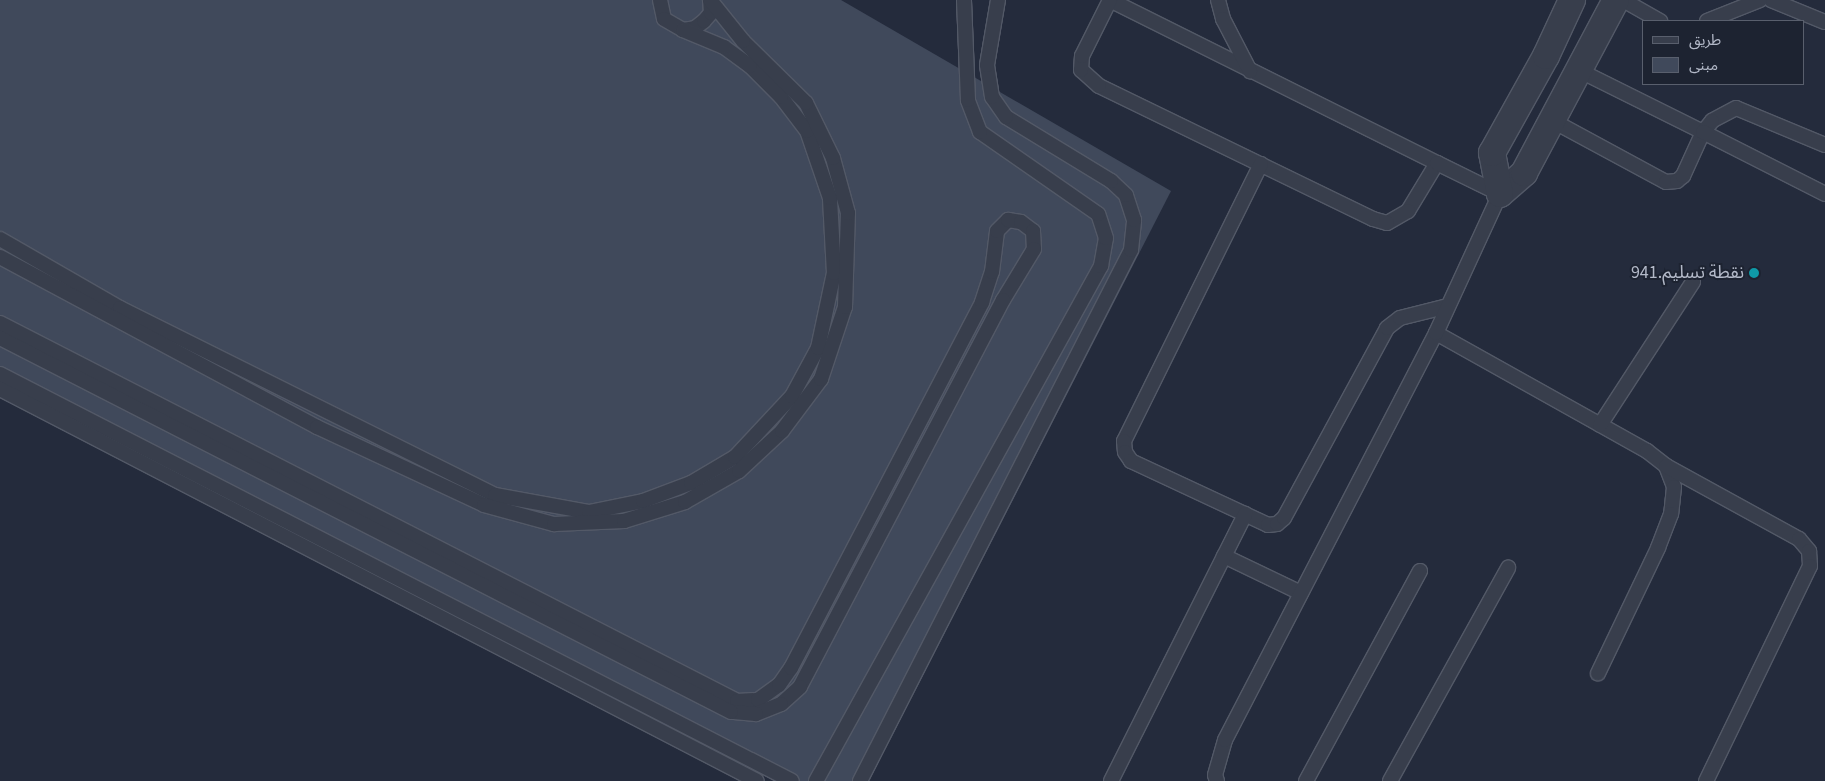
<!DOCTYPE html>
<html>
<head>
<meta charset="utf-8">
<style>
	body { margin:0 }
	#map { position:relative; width:1825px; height:781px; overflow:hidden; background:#242b3c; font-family:"Source Sans 3","Noto Sans Arabic",sans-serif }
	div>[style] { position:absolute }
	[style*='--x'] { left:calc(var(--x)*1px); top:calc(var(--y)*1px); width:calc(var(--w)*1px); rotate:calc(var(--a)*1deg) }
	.building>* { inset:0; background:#40495b }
	.roads { filter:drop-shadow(1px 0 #535967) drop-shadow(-1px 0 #535967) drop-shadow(0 1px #535967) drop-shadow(0 -1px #535967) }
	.lane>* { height:14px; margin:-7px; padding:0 7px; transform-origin:7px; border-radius:7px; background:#383e4c }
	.street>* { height:26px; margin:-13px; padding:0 13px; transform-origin:13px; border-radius:13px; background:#383e4c }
	.dots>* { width:14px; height:14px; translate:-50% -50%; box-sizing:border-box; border:2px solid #1d2331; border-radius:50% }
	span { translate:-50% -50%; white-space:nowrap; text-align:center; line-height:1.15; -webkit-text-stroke:4px #1d2331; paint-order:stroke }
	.poi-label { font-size:18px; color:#b3b9c8 }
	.right { translate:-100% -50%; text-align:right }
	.legend { position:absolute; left:1642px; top:20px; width:162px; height:65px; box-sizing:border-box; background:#1d2331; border:1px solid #595f6d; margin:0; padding:6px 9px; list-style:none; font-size:15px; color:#b3b9c8 }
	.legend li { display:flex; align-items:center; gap:10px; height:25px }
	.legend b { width:25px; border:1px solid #595f6d }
</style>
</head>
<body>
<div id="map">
	<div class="building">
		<i style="clip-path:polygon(0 0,841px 0,1171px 191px,869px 781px,774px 781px,0 368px)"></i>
	</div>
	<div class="roads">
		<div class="lane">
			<i style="--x:660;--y:0;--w:19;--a:78"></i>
			<i style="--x:664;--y:19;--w:22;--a:30"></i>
			<i style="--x:683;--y:30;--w:12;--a:-9"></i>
			<i style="--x:695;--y:28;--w:11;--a:-38"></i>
			<i style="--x:704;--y:21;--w:11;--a:-49"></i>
			<i style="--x:711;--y:13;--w:13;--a:-94"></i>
			<i style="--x:1110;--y:0;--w:365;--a:26.5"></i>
			<i style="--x:1437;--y:163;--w:56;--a:121.1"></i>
			<i style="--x:1408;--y:211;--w:24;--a:150"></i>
			<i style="--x:1387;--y:223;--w:15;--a:-164"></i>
			<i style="--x:1373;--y:219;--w:305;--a:-154.1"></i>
			<i style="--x:1099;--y:86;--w:24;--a:-138"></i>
			<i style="--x:1081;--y:70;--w:14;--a:-86"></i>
			<i style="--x:1082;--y:56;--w:63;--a:-63.4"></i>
			<i style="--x:1218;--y:0;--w:20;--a:75"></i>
			<i style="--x:1223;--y:19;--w:59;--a:62.6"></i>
			<i style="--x:1623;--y:0;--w:43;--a:29.6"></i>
			<i style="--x:1771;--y:0;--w:58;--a:22.2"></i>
			<i style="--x:1707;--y:21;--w:57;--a:-21.6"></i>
			<i style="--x:1553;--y:121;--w:128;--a:28.4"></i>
			<i style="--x:1666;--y:182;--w:11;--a:-5"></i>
			<i style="--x:1677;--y:181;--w:8;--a:-40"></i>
			<i style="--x:1683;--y:176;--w:48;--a:-65.6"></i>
			<i style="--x:1703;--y:132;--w:137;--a:-153.6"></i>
			<i style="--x:1825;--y:145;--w:96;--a:-157.4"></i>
			<i style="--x:1736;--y:108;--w:27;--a:152"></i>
			<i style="--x:1712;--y:121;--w:14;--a:129"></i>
			<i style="--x:1703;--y:132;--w:137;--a:26.9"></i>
			<i style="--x:1261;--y:164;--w:309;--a:116.3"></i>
			<i style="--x:1124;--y:441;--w:11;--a:85"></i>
			<i style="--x:1125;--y:452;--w:11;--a:56"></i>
			<i style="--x:1131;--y:461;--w:151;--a:25"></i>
			<i style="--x:1268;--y:525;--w:9;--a:-6"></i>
			<i style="--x:1277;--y:524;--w:9;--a:-41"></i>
			<i style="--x:1284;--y:518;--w:216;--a:-61.5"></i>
			<i style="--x:1387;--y:328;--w:16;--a:-38"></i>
			<i style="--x:1400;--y:318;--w:49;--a:-14"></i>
			<i style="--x:0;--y:239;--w:138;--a:29.9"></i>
			<i style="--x:120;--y:308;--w:419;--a:26.5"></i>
			<i style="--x:495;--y:495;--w:96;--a:10.3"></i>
			<i style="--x:589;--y:512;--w:55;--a:-11.5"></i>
			<i style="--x:643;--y:501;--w:51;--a:-20.6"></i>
			<i style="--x:691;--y:483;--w:51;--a:-30.6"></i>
			<i style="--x:735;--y:457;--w:83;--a:-46.9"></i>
			<i style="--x:792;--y:396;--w:55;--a:-61.6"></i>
			<i style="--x:818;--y:348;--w:77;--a:-78"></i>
			<i style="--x:834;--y:273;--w:75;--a:-93.1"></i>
			<i style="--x:830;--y:198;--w:71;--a:-108.9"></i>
			<i style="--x:807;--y:131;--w:43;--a:-127.4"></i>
			<i style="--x:781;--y:97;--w:44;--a:-135"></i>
			<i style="--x:750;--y:66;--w:32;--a:-144"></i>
			<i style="--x:724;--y:47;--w:44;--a:-157.5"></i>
			<i style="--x:0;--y:257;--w:360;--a:28.2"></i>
			<i style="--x:317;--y:427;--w:184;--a:25"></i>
			<i style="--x:484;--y:505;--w:73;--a:15.2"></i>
			<i style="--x:554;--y:524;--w:70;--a:-2.5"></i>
			<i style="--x:624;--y:521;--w:64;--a:-17.3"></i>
			<i style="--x:685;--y:502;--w:62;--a:-29.9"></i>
			<i style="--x:739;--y:471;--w:59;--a:-42.9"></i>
			<i style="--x:782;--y:431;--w:65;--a:-53.1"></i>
			<i style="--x:821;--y:379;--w:76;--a:-71.6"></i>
			<i style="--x:845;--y:307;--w:94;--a:-88.2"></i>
			<i style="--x:848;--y:213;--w:57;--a:-105.3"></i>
			<i style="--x:833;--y:158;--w:61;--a:-116.1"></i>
			<i style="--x:806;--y:103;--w:88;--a:-135.5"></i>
			<i style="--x:743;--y:41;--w:53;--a:-128.8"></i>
			<i style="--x:0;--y:323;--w:828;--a:27.15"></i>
			<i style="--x:737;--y:701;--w:21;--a:-3"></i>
			<i style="--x:758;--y:700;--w:26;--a:-36"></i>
			<i style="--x:779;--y:685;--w:21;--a:-55"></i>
			<i style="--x:791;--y:668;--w:413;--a:-62.4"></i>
			<i style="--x:982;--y:302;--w:32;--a:-72"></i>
			<i style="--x:992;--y:272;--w:41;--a:-83"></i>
			<i style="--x:997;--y:231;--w:16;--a:-45"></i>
			<i style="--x:1008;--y:220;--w:13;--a:9"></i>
			<i style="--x:1021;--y:222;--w:15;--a:37"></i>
			<i style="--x:1033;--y:231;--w:18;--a:87"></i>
			<i style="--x:1034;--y:249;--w:60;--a:121.3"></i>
			<i style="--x:1003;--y:300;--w:437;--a:117.7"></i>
			<i style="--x:800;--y:687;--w:25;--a:138"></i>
			<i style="--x:781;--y:704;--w:27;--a:158"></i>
			<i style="--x:756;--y:714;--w:25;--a:-175"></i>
			<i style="--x:731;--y:712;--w:821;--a:-152.9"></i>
			<i style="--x:1436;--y:333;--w:242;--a:29.2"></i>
			<i style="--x:1647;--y:451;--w:24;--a:38"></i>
			<i style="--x:1666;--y:466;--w:22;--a:69"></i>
			<i style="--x:1674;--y:487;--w:27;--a:96"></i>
			<i style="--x:1671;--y:514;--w:36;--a:111"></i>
			<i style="--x:1658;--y:548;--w:139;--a:115.6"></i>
			<i style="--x:0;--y:374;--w:890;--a:27.2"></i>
			<i style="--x:0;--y:389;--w:852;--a:27.38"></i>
			<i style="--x:1600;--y:425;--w:171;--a:-57"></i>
			<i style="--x:1666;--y:466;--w:152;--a:28.8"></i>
			<i style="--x:1799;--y:539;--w:16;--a:50"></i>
			<i style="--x:1809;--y:551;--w:15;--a:86"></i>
			<i style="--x:1810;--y:566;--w:239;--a:115.8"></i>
			<i style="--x:1224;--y:556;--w:85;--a:25.7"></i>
			<i style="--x:816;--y:781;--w:589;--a:-61.04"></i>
			<i style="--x:1101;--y:266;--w:28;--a:-80"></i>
			<i style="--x:1106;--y:238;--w:25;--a:-108"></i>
			<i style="--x:1098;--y:214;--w:144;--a:-145.2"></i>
			<i style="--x:980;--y:132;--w:34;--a:-111"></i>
			<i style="--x:968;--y:100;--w:100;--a:-92.3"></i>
			<i style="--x:860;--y:781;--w:596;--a:-62.96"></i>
			<i style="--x:1131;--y:250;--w:30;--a:-84"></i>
			<i style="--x:1134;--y:220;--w:26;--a:-108"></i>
			<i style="--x:1126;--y:195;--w:21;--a:-137"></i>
			<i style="--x:1111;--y:181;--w:123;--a:-148.6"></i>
			<i style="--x:1006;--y:117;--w:24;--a:-125"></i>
			<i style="--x:992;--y:97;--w:32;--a:-99"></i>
			<i style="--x:987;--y:65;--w:66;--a:-80.4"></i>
			<i style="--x:1111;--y:781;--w:299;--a:-63.3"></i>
			<i style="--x:1217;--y:781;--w:6;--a:-108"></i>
			<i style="--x:1215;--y:775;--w:36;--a:-74"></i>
			<i style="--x:1225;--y:740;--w:458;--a:-62.6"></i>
			<i style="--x:1436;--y:333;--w:153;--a:-65.3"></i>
			<i style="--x:1500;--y:194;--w:70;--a:-153.8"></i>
			<i style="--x:1306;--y:781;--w:239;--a:-61.5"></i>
			<i style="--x:1390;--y:781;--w:244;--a:-61"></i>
		</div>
		<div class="street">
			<i style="--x:1500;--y:194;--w:32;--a:-41"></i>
			<i style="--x:1524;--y:173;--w:196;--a:-62"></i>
			<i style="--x:1500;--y:194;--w:42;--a:-101"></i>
			<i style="--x:1492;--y:153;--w:111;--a:-60.9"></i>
			<i style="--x:1546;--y:56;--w:62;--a:-65.1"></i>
		</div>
	</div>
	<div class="dots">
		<i style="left:1754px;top:273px;background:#0f9aa8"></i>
	</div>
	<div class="poi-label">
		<span class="right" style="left:1744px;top:273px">نقطة تسليم.941</span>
	</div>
	<ul class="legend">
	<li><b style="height:6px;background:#383e4c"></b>طريق</li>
	<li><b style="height:14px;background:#40495b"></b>مبنى</li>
	</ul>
</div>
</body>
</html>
